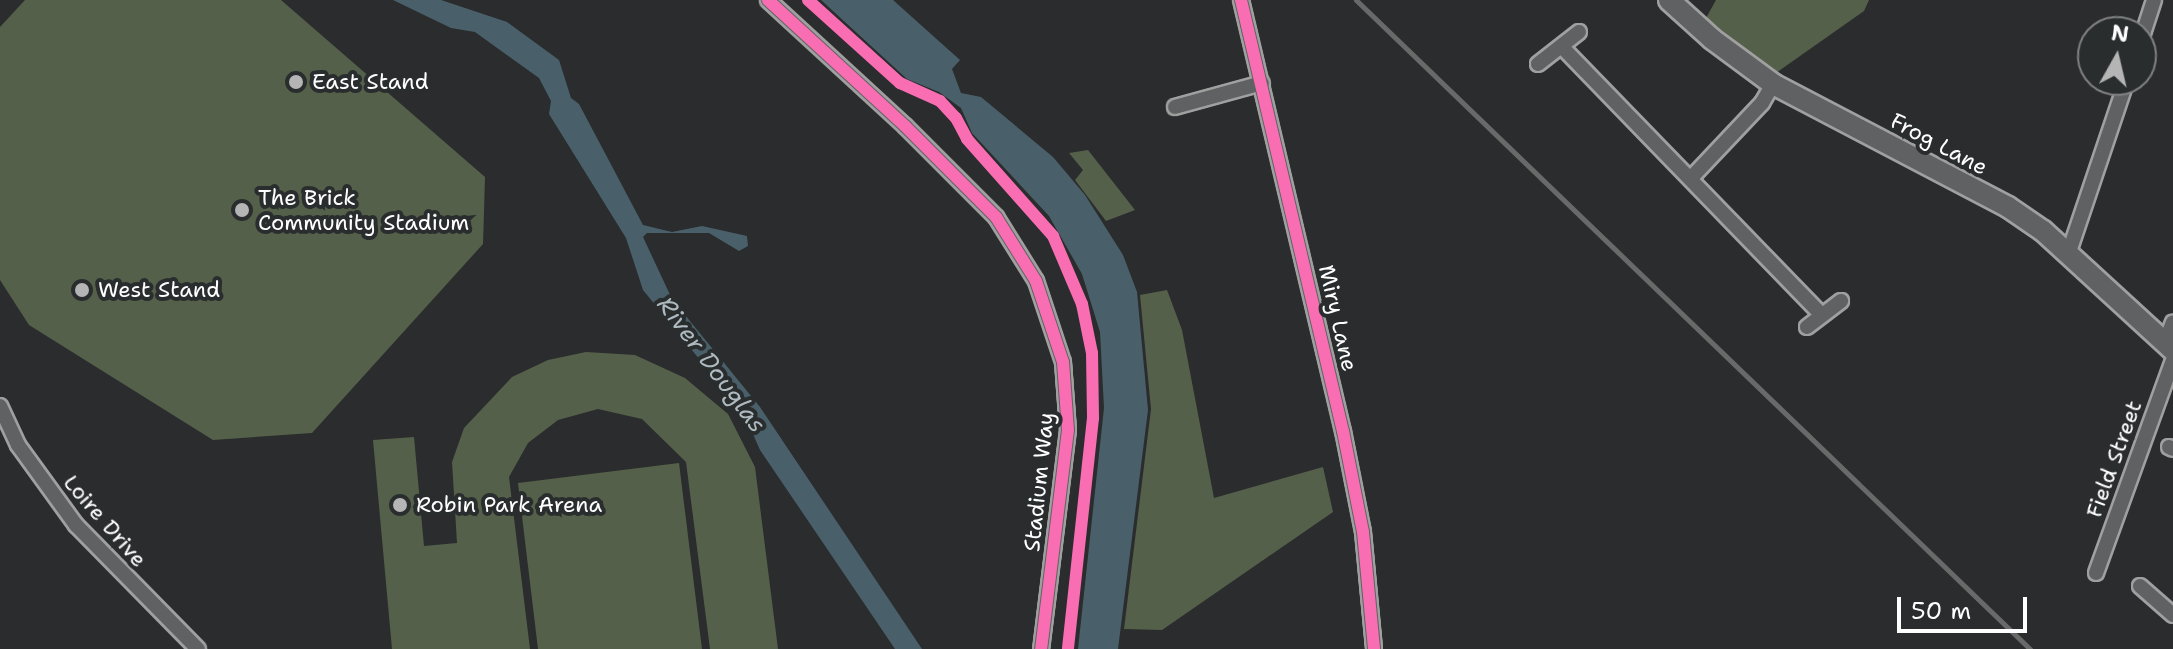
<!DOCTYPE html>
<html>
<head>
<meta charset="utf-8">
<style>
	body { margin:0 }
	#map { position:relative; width:2173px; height:649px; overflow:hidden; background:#2b2c2d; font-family:"Shantell Sans",sans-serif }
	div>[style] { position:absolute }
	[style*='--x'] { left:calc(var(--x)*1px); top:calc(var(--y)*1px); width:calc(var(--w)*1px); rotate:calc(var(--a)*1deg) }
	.green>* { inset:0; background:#55604b }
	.water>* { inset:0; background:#49606a }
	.roads { filter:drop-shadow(2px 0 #a0a0a0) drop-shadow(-2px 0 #a0a0a0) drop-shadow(0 2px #a0a0a0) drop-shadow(0 -2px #a0a0a0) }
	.street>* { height:14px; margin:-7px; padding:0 7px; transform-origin:7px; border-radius:7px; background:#606162 }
	.secondary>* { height:20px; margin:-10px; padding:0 10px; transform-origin:10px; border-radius:10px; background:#606162 }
	.rail>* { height:5px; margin:-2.5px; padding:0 2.5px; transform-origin:2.5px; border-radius:2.5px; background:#686969 }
	.cycleway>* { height:12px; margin:-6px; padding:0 6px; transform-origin:6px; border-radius:6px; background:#f96db3 }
	.dots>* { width:22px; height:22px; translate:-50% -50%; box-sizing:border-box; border:4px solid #2a2d2e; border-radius:50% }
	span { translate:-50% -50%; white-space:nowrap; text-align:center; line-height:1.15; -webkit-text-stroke:8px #2a2d2e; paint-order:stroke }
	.poi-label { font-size:22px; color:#fff }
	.left { translate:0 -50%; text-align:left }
	.street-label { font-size:22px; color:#fff }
	.water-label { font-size:24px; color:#aebabf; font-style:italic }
	.north { position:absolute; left:2077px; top:16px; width:80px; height:80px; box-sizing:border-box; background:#2a2d2e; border:2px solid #7f8182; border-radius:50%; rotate:8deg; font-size:22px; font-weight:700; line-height:32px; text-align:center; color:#fff }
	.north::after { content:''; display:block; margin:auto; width:28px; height:36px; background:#b5b5b6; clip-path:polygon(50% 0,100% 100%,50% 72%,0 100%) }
	.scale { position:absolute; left:1897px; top:597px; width:130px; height:36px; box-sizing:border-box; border:4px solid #fff; border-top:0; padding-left:10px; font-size:24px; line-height:28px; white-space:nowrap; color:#fff; -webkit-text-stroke:6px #2a2d2e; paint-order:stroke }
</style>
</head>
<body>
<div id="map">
	<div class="green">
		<i style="clip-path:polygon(25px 0,281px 0,485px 177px,483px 244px,312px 433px,213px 440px,29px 325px,0 280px,0 27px)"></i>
		<i style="clip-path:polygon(1716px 0,1869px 0,1864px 11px,1776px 73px,1706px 18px)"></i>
		<i style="clip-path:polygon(1088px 150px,1135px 210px,1106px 221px,1075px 180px,1083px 170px,1069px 153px)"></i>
		<i style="clip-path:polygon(1167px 290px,1182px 330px,1214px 498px,1323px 467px,1333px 512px,1162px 630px,1124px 629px,1151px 409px,1140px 295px)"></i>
		<i style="clip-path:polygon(586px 352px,635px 355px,685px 378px,728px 414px,755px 467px,778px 649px,710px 649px,686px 462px,642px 419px,598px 409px,558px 420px,528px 443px,509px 477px,530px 649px,392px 649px,373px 440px,414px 437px,424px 546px,457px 543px,452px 462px,464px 428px,512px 377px,548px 360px)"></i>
		<i style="clip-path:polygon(679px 463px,702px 649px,538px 649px,518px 483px)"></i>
	</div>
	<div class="water">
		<i style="clip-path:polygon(393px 0,441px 0,507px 22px,559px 60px,571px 98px,579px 104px,643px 225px,672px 232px,702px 226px,747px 236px,748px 246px,739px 251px,709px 233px,647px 233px,643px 237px,672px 299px,760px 407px,922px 649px,895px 649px,760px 450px,744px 414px,643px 290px,626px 238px,549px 114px,551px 101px,539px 78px,475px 32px,451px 28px)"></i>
		<i style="clip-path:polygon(821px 0,893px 0,960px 60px,952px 69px,961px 93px,981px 97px,1053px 157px,1085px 195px,1123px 255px,1137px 292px,1148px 410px,1118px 649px,1078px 649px,1104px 408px,1100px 332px,1082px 274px,1049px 216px,972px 133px,961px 108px,939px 92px,907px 79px)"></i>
	</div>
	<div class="roads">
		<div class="street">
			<i style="--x:768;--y:0;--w:186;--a:42.6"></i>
			<i style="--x:905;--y:126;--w:129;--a:45"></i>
			<i style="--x:996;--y:217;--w:75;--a:58"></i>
			<i style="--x:1036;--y:281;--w:85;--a:71.6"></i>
			<i style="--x:1063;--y:362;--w:68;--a:85.8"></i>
			<i style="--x:1068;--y:430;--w:221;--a:97"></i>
			<i style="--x:1241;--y:0;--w:443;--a:76.7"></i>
			<i style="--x:1343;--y:431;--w:103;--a:78.8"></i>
			<i style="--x:1363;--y:532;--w:118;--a:84.6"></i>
			<i style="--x:2141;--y:40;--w:42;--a:-72"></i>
			<i style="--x:1563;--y:48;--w:371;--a:45.9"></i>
			<i style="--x:1538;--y:64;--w:52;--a:-38"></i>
			<i style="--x:1175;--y:107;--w:90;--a:-15.4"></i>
			<i style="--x:1692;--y:177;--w:102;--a:-46.6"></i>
			<i style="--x:1762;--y:103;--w:22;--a:-60"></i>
			<i style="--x:2069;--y:252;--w:182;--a:-71.4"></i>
			<i style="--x:1807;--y:327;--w:43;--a:-37.4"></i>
			<i style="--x:2165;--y:343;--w:22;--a:-69"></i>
			<i style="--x:0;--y:406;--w:43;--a:65.2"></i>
			<i style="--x:18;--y:445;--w:99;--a:54.1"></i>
			<i style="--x:76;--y:525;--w:174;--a:45.5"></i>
			<i style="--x:2169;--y:447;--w:4;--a:27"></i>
			<i style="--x:2096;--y:573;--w:226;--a:-70.1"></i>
			<i style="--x:2140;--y:586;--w:44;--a:41.3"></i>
		</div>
		<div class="secondary">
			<i style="--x:1669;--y:0;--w:58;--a:42.2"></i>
			<i style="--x:1712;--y:39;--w:76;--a:36.4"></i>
			<i style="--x:1773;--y:84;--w:265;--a:27.6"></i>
			<i style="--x:2008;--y:207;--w:42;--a:34.4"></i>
			<i style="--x:2043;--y:231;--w:176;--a:42.5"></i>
		</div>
	</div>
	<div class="rail">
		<i style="--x:1356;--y:0;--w:936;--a:43.92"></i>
	</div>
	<div class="cycleway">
		<i style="--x:768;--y:0;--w:186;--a:42.6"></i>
		<i style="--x:905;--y:126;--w:129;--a:45"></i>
		<i style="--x:996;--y:217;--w:75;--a:58"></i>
		<i style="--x:1036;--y:281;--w:85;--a:71.6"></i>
		<i style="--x:1063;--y:362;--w:68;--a:85.8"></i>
		<i style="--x:1068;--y:430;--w:221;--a:97"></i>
		<i style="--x:808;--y:0;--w:124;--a:42.1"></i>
		<i style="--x:900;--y:83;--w:44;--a:24.2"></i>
		<i style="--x:940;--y:101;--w:23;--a:47"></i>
		<i style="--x:956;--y:118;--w:24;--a:62"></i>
		<i style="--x:967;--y:139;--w:130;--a:48.4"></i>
		<i style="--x:1053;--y:236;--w:74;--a:66.9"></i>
		<i style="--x:1082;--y:304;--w:50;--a:78.5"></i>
		<i style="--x:1092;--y:353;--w:65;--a:89.1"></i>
		<i style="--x:1093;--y:418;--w:232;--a:96.2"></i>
		<i style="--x:1241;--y:0;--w:443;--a:76.7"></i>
		<i style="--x:1343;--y:431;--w:103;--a:78.8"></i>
		<i style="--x:1363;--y:532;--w:118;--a:84.6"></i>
	</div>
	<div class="dots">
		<i style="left:296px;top:82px;background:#b5b5b6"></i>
		<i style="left:242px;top:210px;background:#b5b5b6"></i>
		<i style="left:82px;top:290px;background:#b5b5b6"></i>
		<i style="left:400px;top:505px;background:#b5b5b6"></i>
	</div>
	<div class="poi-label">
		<span class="left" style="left:312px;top:82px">East Stand</span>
		<span class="left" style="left:258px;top:210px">The Brick<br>Community Stadium</span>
		<span class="left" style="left:98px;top:290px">West Stand</span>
		<span class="left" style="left:416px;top:505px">Robin Park Arena</span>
	</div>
	<div class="street-label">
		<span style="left:1939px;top:144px;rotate:28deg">Frog Lane</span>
		<span style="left:1338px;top:318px;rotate:77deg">Miry Lane</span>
		<span style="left:2114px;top:459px;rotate:-70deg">Field Street</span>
		<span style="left:1039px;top:482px;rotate:-84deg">Stadium Way</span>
		<span style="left:105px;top:521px;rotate:49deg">Loire Drive</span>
	</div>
	<div class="water-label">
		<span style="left:711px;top:365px;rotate:53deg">River Douglas</span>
	</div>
	<div class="north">N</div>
	<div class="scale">50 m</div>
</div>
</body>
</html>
